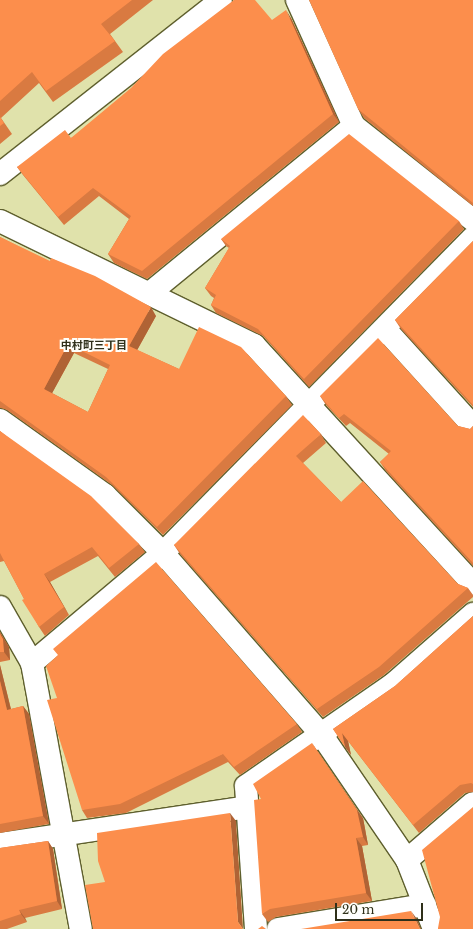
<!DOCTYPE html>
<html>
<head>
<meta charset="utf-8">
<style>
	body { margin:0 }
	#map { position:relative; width:473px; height:929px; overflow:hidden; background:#e0e2ab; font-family:"Libre Baskerville","Noto Sans JP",serif }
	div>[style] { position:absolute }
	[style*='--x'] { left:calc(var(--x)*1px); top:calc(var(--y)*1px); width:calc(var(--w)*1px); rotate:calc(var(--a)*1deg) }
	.roads { filter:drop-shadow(1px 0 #5e5f2d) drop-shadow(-1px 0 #5e5f2d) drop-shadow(0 1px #5e5f2d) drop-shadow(0 -1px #5e5f2d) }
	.minor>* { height:22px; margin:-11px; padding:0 11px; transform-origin:11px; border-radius:11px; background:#fff }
	.wall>* { inset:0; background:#d97a41 }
	.shaded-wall>* { inset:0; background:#b06335 }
	.building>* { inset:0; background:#fc8e4c }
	span { translate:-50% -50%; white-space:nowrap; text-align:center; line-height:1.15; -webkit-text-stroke:4px #fffffa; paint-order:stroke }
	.neighbourhood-label { font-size:11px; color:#2f301a; font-weight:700 }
	.scale { position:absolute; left:335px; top:903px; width:88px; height:18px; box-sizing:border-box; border:2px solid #2f301a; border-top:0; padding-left:5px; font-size:12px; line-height:14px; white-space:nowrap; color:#2f301a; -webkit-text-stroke:3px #fffffa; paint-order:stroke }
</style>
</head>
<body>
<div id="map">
	<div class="roads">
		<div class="minor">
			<i style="--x:297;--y:0;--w:138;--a:65.7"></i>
			<i style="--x:354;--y:126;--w:152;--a:38.3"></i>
			<i style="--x:0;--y:174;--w:281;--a:-38.2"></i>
			<i style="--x:0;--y:221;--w:283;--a:26"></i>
			<i style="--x:254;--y:345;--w:324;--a:47.5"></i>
			<i style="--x:151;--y:292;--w:262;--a:-39.3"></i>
			<i style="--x:385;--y:329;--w:131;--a:47.8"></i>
			<i style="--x:0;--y:420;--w:129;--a:35.5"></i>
			<i style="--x:105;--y:495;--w:82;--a:45"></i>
			<i style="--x:163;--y:553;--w:240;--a:48.9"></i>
			<i style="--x:321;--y:734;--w:153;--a:55.7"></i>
			<i style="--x:407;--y:860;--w:74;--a:68.6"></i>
			<i style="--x:0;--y:607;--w:64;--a:60.3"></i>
			<i style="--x:32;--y:663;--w:270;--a:79.6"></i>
			<i style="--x:32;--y:663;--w:171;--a:-40"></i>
			<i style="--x:163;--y:553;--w:442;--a:-45.5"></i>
			<i style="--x:0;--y:844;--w:251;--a:-8.5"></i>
			<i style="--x:407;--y:860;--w:87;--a:-40.8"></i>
			<i style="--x:256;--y:929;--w:143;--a:-94"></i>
			<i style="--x:246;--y:786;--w:178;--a:-34.7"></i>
			<i style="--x:392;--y:685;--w:108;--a:-41.2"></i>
			<i style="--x:278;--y:929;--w:149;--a:-9.3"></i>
		</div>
	</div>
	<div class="wall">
		<i style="clip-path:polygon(0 0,153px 0,110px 34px,123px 52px,53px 102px,39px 83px,1px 118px,12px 134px,0 144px)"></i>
		<i style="clip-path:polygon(473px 0,473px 206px,364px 118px,358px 109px)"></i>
		<i style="clip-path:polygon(291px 18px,339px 122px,147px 279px,114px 263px,108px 254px,129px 219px,99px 196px,64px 225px,23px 175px,17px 167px,71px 138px,272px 20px)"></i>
		<i style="clip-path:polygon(459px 221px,464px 229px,309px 387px,263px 336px,216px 313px,211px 305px,214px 298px,211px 296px,205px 288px,229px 248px,226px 246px,221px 239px)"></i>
		<i style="clip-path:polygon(evenodd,0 237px,156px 316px,137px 350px,179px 369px,286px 396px,292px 405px,163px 535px,112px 485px,7px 410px,1px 408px,0 408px,0 237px,74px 353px,108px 369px,88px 412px,52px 393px,74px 353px)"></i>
		<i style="clip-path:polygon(473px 241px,473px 407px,401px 329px,395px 320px)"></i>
		<i style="clip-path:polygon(320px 396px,458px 426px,470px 429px,473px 426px,473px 566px,386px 471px,380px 462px,389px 454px,350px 423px,346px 426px,326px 405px)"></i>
		<i style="clip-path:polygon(0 431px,139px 544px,145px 552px,115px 577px,98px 556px,50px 582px,69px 615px,45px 636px,39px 627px,4px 561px,0 562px)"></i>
		<i style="clip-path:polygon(321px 434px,326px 443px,303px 463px,341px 502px,458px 584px,468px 588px,473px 595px,473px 597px,384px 675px,323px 717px,180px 554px,174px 545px)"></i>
		<i style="clip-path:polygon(473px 616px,473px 792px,465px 793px,419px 833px,348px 741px,351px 755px,333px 729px,395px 686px)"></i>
		<i style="clip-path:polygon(0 632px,9px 647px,10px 660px,0 662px)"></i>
		<i style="clip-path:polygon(0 665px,11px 709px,23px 706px,29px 714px,49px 824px,0 833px)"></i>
		<i style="clip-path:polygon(297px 724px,302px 732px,240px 775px,228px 762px,126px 813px,87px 818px,82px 810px)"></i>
		<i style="clip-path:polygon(363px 818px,368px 845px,362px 846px,372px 901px,276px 917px,268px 922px,262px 914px)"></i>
		<i style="clip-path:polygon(48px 841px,53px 849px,62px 909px,25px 918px,27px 922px,7px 929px,0 929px,0 848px)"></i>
	</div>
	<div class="shaded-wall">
		<i style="clip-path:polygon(286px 10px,291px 18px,339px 122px,333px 114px)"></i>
		<i style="clip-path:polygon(151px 307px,156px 316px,135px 354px,129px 346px)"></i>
		<i style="clip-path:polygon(68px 344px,74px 353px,50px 397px,44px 389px)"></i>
		<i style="clip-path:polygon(44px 574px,50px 582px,69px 615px,64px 607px)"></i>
		<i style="clip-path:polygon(0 632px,9px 647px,10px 660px,4px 652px)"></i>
		<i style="clip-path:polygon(0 665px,13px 718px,7px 710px,0 681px)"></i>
		<i style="clip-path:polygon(23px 706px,29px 714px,49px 824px,43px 816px)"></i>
		<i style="clip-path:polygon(342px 733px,348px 741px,351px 755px,345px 747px)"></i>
		<i style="clip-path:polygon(312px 743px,363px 818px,368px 845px,363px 837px)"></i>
		<i style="clip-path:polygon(230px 813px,236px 821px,243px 929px,238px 922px)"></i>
		<i style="clip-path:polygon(356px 838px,362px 846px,372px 901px,366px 893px)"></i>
		<i style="clip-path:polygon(48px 841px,53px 849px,62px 909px,57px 901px)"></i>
		<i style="clip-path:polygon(19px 910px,25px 918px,27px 922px,21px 914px)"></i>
		<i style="clip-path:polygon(411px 911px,417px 919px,421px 929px,420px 929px)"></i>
	</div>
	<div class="building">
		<i style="clip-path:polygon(0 0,132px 0,101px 24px,115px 41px,46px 91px,32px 72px,0 101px)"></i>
		<i style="clip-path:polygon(234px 0,255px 0,272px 20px,286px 10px,333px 114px,142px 271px,108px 254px,131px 216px,93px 188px,58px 217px,17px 167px,65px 130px,71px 138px,131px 88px,163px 54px)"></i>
		<i style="clip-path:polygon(309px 0,473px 0,473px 203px,358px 109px)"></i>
		<i style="clip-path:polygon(0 117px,4px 123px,0 126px)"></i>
		<i style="clip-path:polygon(349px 134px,459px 221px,304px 379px,258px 329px,211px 305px,216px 295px,205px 288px,230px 246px,221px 239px)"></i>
		<i style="clip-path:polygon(evenodd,0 237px,50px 261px,51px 258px,95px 276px,151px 307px,129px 346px,179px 369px,199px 327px,241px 347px,286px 396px,157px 527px,106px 477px,0 401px,0 237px,68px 344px,110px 365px,88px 412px,44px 389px,68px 344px)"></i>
		<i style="clip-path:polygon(473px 241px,473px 405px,395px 320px)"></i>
		<i style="clip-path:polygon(378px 338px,458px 426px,470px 429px,473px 426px,473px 563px,380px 462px,391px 451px,344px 414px,339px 418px,320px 396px)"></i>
		<i style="clip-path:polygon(303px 415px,321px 434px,296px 456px,341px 502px,363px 481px,458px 584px,468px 588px,379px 667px,317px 709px,174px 545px)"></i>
		<i style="clip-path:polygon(0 431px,91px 496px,139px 544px,109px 568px,92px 547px,44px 574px,64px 607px,39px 627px,22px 600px,24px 599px,0 553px)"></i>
		<i style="clip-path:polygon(156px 562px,297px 724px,234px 767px,223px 754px,120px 804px,82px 810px,47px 700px,57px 698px,46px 666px,58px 655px,53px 649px)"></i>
		<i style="clip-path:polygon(473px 616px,473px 784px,471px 783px,460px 785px,413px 825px,342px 733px,345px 747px,333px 729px,395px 686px)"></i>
		<i style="clip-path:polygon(0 634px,3px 639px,4px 652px,0 652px)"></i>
		<i style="clip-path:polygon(0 681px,7px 710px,23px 706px,43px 816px,0 824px)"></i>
		<i style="clip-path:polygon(312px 743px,357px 810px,363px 837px,356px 838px,366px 893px,270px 909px,262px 914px,254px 800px,261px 799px,253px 784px)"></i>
		<i style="clip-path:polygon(473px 807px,473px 929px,438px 929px,438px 928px,440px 917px,422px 850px)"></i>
		<i style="clip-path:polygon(230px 813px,238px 922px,243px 929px,93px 929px,85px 885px,105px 882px,98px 861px,97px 833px)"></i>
		<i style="clip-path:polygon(48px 841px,57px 901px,19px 910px,21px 914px,0 921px,0 848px)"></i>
		<i style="clip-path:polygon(411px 911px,420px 929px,301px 929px)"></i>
		<i style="clip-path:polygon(262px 926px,266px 929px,258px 929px)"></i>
	</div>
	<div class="neighbourhood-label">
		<span style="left:94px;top:345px">中村町三丁目</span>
	</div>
	<div class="scale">20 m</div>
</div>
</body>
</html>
